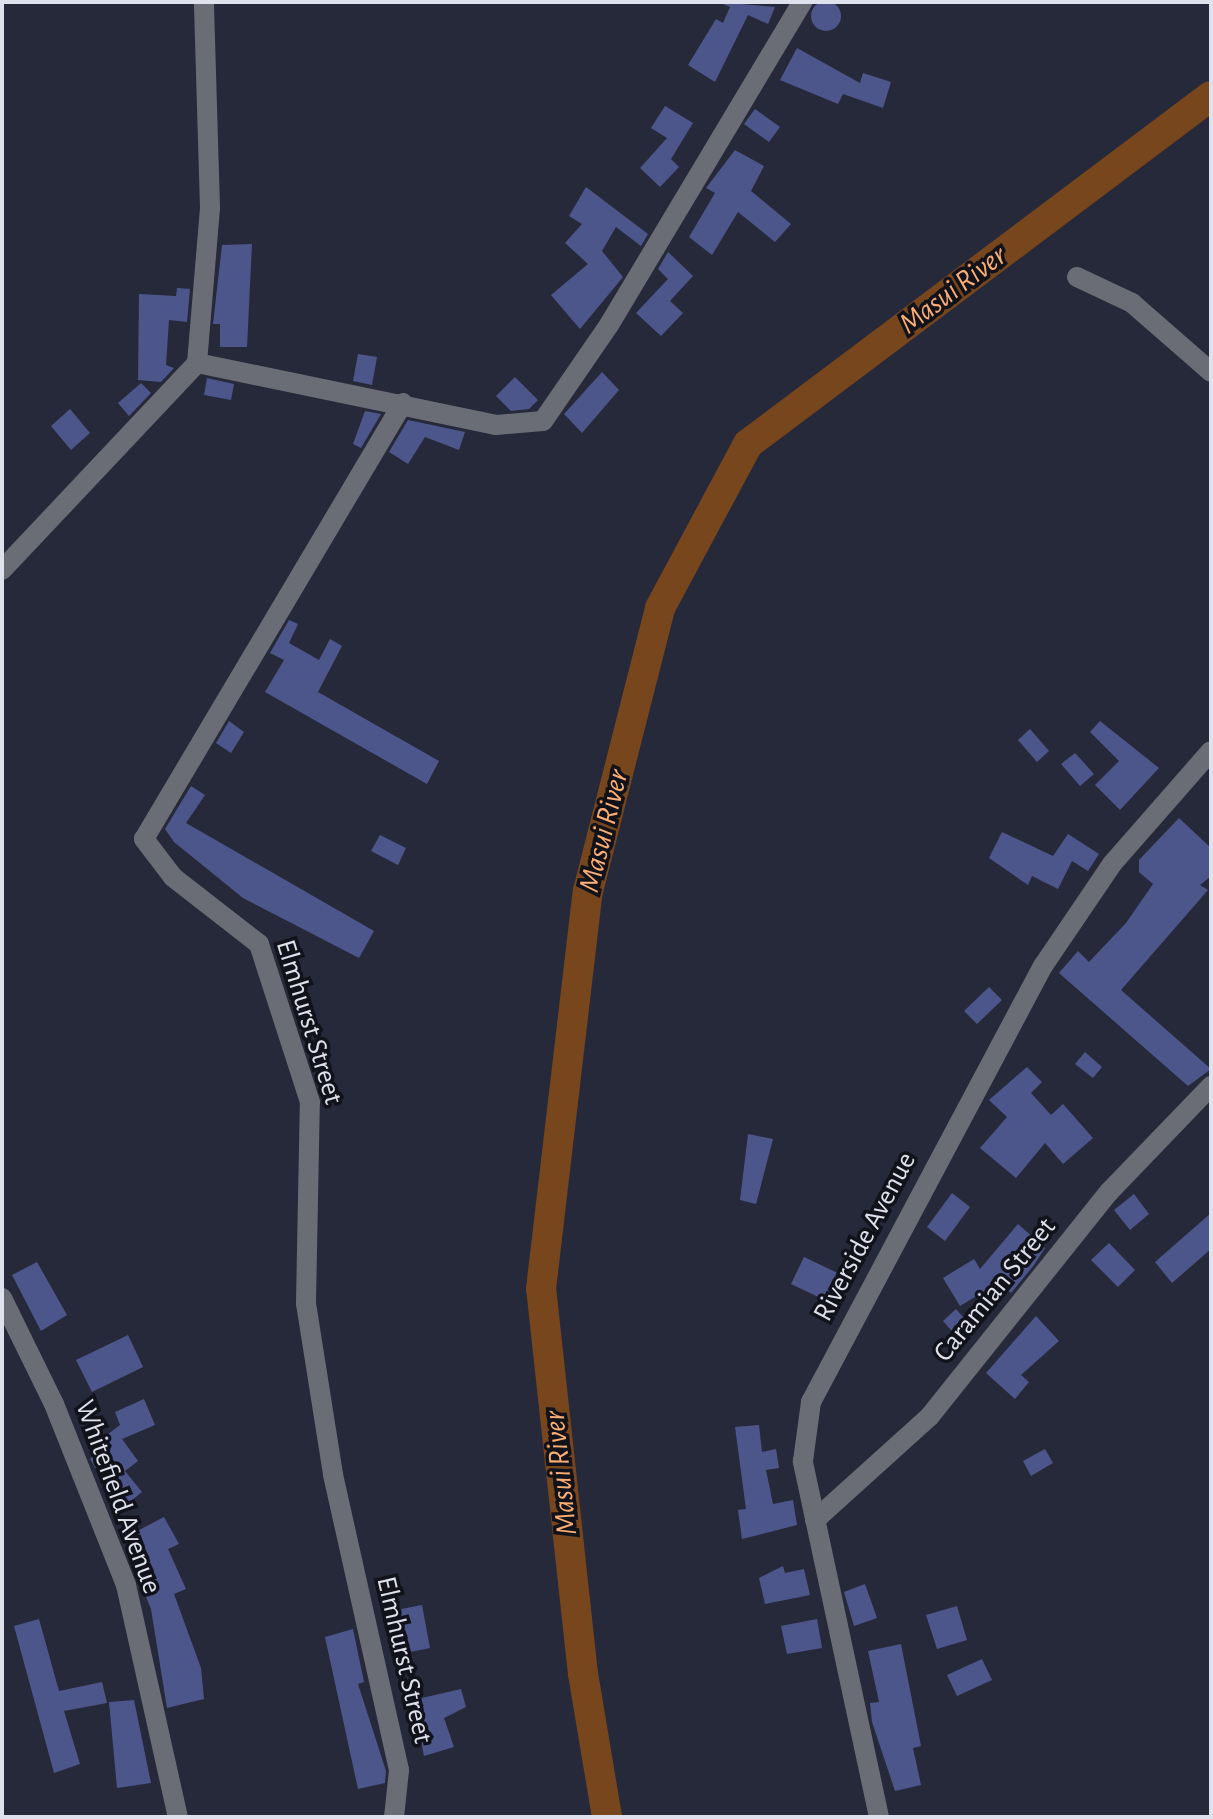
<!DOCTYPE html>
<html>
<head>
<meta charset="utf-8">
<style>
	body { margin:0 }
	#map { position:relative; width:1213px; height:1819px; overflow:hidden; background:#26293a; font-family:"Alegreya Sans",sans-serif }
	div>[style] { position:absolute }
	[style*='--x'] { left:calc(var(--x)*1px); top:calc(var(--y)*1px); width:calc(var(--w)*1px); rotate:calc(var(--a)*1deg) }
	.river>* { height:30px; margin:-15px; padding:0 15px; transform-origin:15px; border-radius:15px; background:#77461d }
	.building>* { inset:0; background:#4d568b }
	.round { border-radius:50% }
	.minor>* { height:20px; margin:-10px; padding:0 10px; transform-origin:10px; border-radius:10px; background:#6b6d76 }
	span { translate:-50% -50%; white-space:nowrap; text-align:center; line-height:1.15; -webkit-text-stroke:7px #11121a; paint-order:stroke }
	.street-label { font-size:28px; color:#dfe2ed }
	.water-label { font-size:30px; color:#fbae74; font-style:italic }
	.frame { position:absolute; inset:0; border:4px solid #dfe2ed; pointer-events:none }
</style>
</head>
<body>
<div id="map">
	<div class="river">
		<i style="--x:607;--y:1817;--w:145;--a:-99.5"></i>
		<i style="--x:583;--y:1674;--w:387;--a:-96.2"></i>
		<i style="--x:541;--y:1289;--w:401;--a:-83.3"></i>
		<i style="--x:588;--y:891;--w:292;--a:-75.7"></i>
		<i style="--x:660;--y:608;--w:186;--a:-61.8"></i>
		<i style="--x:748;--y:444;--w:579;--a:-36.93"></i>
	</div>
	<div class="building">
		<i class="round" style="left:811px;top:1px;width:30px;height:30px"></i>
		<i style="clip-path:polygon(719px 2px,775px 7px,768px 24px,748px 15px,715px 82px,688px 65px,716px 19px,723px 23px,730px 7px)"></i>
		<i style="clip-path:polygon(797px 48px,860px 83px,863px 73px,891px 82px,883px 108px,843px 94px,838px 104px,780px 80px)"></i>
		<i style="clip-path:polygon(665px 106px,693px 123px,671px 159px,679px 167px,660px 187px,640px 168px,667px 138px,651px 128px)"></i>
		<i style="clip-path:polygon(755px 109px,780px 127px,769px 142px,744px 124px)"></i>
		<i style="clip-path:polygon(735px 150px,764px 166px,751px 191px,791px 224px,775px 242px,738px 212px,712px 255px,689px 237px,715px 193px,706px 188px)"></i>
		<i style="clip-path:polygon(586px 187px,648px 234px,641px 246px,616px 227px,602px 251px,623px 277px,580px 329px,551px 295px,588px 264px,565px 243px,582px 224px,569px 216px)"></i>
		<i style="clip-path:polygon(252px 244px,247px 347px,220px 347px,220px 324px,213px 324px,222px 245px)"></i>
		<i style="clip-path:polygon(668px 252px,693px 276px,670px 301px,683px 313px,661px 336px,636px 313px,668px 279px,658px 269px)"></i>
		<i style="clip-path:polygon(177px 288px,190px 289px,187px 322px,169px 320px,166px 365px,174px 368px,161px 382px,138px 380px,139px 294px,176px 296px)"></i>
		<i style="clip-path:polygon(358px 354px,377px 357px,372px 385px,353px 381px)"></i>
		<i style="clip-path:polygon(602px 372px,619px 390px,582px 433px,564px 414px)"></i>
		<i style="clip-path:polygon(515px 377px,538px 400px,529px 409px,511px 411px,496px 396px)"></i>
		<i style="clip-path:polygon(207px 378px,234px 384px,231px 400px,204px 395px)"></i>
		<i style="clip-path:polygon(141px 383px,151px 393px,129px 416px,118px 403px)"></i>
		<i style="clip-path:polygon(70px 409px,90px 433px,71px 450px,51px 426px)"></i>
		<i style="clip-path:polygon(365px 411px,381px 414px,361px 448px,353px 444px)"></i>
		<i style="clip-path:polygon(408px 420px,465px 432px,459px 450px,425px 437px,408px 464px,389px 452px)"></i>
		<i style="clip-path:polygon(289px 620px,298px 624px,289px 643px,319px 660px,330px 639px,342px 646px,318px 692px,439px 761px,427px 784px,265px 692px,284px 660px,270px 653px)"></i>
		<i style="clip-path:polygon(229px 721px,244px 732px,231px 753px,216px 743px)"></i>
		<i style="clip-path:polygon(1100px 721px,1159px 768px,1120px 810px,1095px 785px,1119px 761px,1090px 732px)"></i>
		<i style="clip-path:polygon(1030px 729px,1049px 751px,1037px 762px,1018px 740px)"></i>
		<i style="clip-path:polygon(1075px 753px,1094px 774px,1080px 786px,1061px 764px)"></i>
		<i style="clip-path:polygon(191px 786px,205px 795px,186px 823px,374px 931px,359px 958px,243px 898px,174px 842px,165px 829px)"></i>
		<i style="clip-path:polygon(1179px 818px,1211px 848px,1211px 876px,1200px 885px,1208px 890px,1121px 990px,1211px 1069px,1188px 1086px,1059px 973px,1078px 951px,1089px 962px,1126px 923px,1153px 884px,1139px 872px,1139px 860px)"></i>
		<i style="clip-path:polygon(1002px 832px,1053px 856px,1068px 834px,1099px 854px,1088px 871px,1072px 861px,1058px 889px,1032px 876px,1028px 885px,989px 858px)"></i>
		<i style="clip-path:polygon(380px 835px,406px 848px,398px 865px,371px 851px)"></i>
		<i style="clip-path:polygon(989px 987px,1002px 1000px,977px 1024px,964px 1011px)"></i>
		<i style="clip-path:polygon(1085px 1052px,1102px 1067px,1093px 1078px,1075px 1064px)"></i>
		<i style="clip-path:polygon(1027px 1067px,1042px 1082px,1031px 1093px,1051px 1115px,1063px 1104px,1093px 1138px,1063px 1164px,1045px 1143px,1016px 1178px,980px 1148px,1007px 1117px,989px 1100px)"></i>
		<i style="clip-path:polygon(748px 1134px,773px 1139px,756px 1204px,740px 1200px)"></i>
		<i style="clip-path:polygon(952px 1193px,970px 1207px,945px 1241px,927px 1227px)"></i>
		<i style="clip-path:polygon(1134px 1194px,1149px 1214px,1130px 1230px,1114px 1210px)"></i>
		<i style="clip-path:polygon(1211px 1213px,1211px 1249px,1172px 1283px,1155px 1262px)"></i>
		<i style="clip-path:polygon(1018px 1224px,1045px 1248px,1034px 1265px,1011px 1293px,998px 1283px,960px 1306px,943px 1278px,974px 1259px,980px 1269px)"></i>
		<i style="clip-path:polygon(1109px 1243px,1135px 1270px,1118px 1287px,1091px 1260px)"></i>
		<i style="clip-path:polygon(804px 1257px,844px 1276px,831px 1303px,791px 1284px)"></i>
		<i style="clip-path:polygon(37px 1262px,67px 1315px,41px 1331px,12px 1275px)"></i>
		<i style="clip-path:polygon(956px 1309px,970px 1325px,957px 1337px,943px 1321px)"></i>
		<i style="clip-path:polygon(1036px 1316px,1059px 1341px,1021px 1375px,1029px 1382px,1015px 1399px,986px 1373px)"></i>
		<i style="clip-path:polygon(128px 1335px,143px 1367px,92px 1392px,76px 1360px)"></i>
		<i style="clip-path:polygon(144px 1399px,155px 1425px,122px 1439px,138px 1461px,125px 1471px,142px 1492px,120px 1510px,90px 1459px,104px 1447px,91px 1447px,120px 1425px,115px 1412px)"></i>
		<i style="clip-path:polygon(759px 1425px,762px 1452px,776px 1449px,779px 1468px,766px 1470px,773px 1504px,793px 1500px,797px 1525px,742px 1539px,738px 1510px,746px 1509px,735px 1427px)"></i>
		<i style="clip-path:polygon(1045px 1449px,1053px 1463px,1031px 1476px,1023px 1461px)"></i>
		<i style="clip-path:polygon(164px 1517px,179px 1544px,168px 1549px,186px 1589px,174px 1594px,201px 1668px,204px 1699px,167px 1708px,151px 1609px,139px 1580px,145px 1578px,124px 1538px)"></i>
		<i style="clip-path:polygon(783px 1566px,785px 1573px,804px 1569px,810px 1595px,765px 1604px,759px 1578px)"></i>
		<i style="clip-path:polygon(865px 1584px,877px 1618px,854px 1626px,844px 1592px)"></i>
		<i style="clip-path:polygon(422px 1605px,430px 1648px,395px 1655px,386px 1612px)"></i>
		<i style="clip-path:polygon(957px 1606px,967px 1640px,937px 1649px,926px 1615px)"></i>
		<i style="clip-path:polygon(39px 1619px,59px 1691px,102px 1682px,107px 1703px,64px 1711px,80px 1764px,54px 1773px,14px 1626px)"></i>
		<i style="clip-path:polygon(817px 1619px,822px 1648px,787px 1654px,781px 1626px)"></i>
		<i style="clip-path:polygon(353px 1629px,364px 1682px,358px 1684px,386px 1771px,385px 1783px,358px 1789px,325px 1637px)"></i>
		<i style="clip-path:polygon(901px 1644px,921px 1746px,913px 1748px,921px 1785px,895px 1791px,872px 1722px,870px 1703px,879px 1702px,868px 1651px)"></i>
		<i style="clip-path:polygon(982px 1659px,992px 1680px,957px 1696px,947px 1675px)"></i>
		<i style="clip-path:polygon(461px 1689px,466px 1707px,444px 1718px,454px 1747px,424px 1756px,413px 1700px)"></i>
		<i style="clip-path:polygon(134px 1700px,151px 1783px,117px 1788px,109px 1702px)"></i>
	</div>
	<div class="minor">
		<i style="--x:1077;--y:277;--w:61;--a:25.3"></i>
		<i style="--x:1132;--y:303;--w:105;--a:41.1"></i>
		<i style="--x:197;--y:363;--w:305;--a:11.7"></i>
		<i style="--x:496;--y:425;--w:47;--a:-4.9"></i>
		<i style="--x:543;--y:421;--w:116;--a:-55.5"></i>
		<i style="--x:609;--y:325;--w:376;--a:-59.1"></i>
		<i style="--x:2;--y:570;--w:284;--a:-46.7"></i>
		<i style="--x:197;--y:363;--w:156;--a:-85.2"></i>
		<i style="--x:210;--y:208;--w:206;--a:-91.7"></i>
		<i style="--x:2;--y:1298;--w:118;--a:63.9"></i>
		<i style="--x:54;--y:1404;--w:195;--a:68.3"></i>
		<i style="--x:126;--y:1585;--w:238;--a:77.4"></i>
		<i style="--x:815;--y:1520;--w:155;--a:-42.1"></i>
		<i style="--x:930;--y:1416;--w:287;--a:-51.4"></i>
		<i style="--x:1109;--y:1192;--w:147;--a:-46.1"></i>
		<i style="--x:394;--y:1817;--w:47;--a:-83.9"></i>
		<i style="--x:399;--y:1770;--w:303;--a:-102.6"></i>
		<i style="--x:333;--y:1474;--w:173;--a:-99"></i>
		<i style="--x:306;--y:1303;--w:201;--a:-88.9"></i>
		<i style="--x:310;--y:1102;--w:166;--a:-107.9"></i>
		<i style="--x:259;--y:944;--w:109;--a:-142.1"></i>
		<i style="--x:173;--y:877;--w:48;--a:-127.3"></i>
		<i style="--x:144;--y:839;--w:507;--a:-59.29"></i>
		<i style="--x:879;--y:1817;--w:364;--a:-102.1"></i>
		<i style="--x:803;--y:1461;--w:60;--a:-82.3"></i>
		<i style="--x:811;--y:1402;--w:494;--a:-62"></i>
		<i style="--x:1043;--y:966;--w:123;--a:-55.9"></i>
		<i style="--x:1112;--y:864;--w:150;--a:-48.8"></i>
	</div>
	<div class="street-label">
		<span style="left:309px;top:1022px;rotate:73deg">Elmhurst Street</span>
		<span style="left:865px;top:1237px;rotate:-62deg">Riverside Avenue</span>
		<span style="left:995px;top:1290px;rotate:-51deg">Caramian Street</span>
		<span style="left:118px;top:1497px;rotate:70deg">Whitefield Avenue</span>
		<span style="left:404px;top:1660px;rotate:77deg">Elmhurst Street</span>
	</div>
	<div class="water-label">
		<span style="left:953px;top:290px;rotate:-37deg">Masui River</span>
		<span style="left:604px;top:831px;rotate:-76deg">Masui River</span>
		<span style="left:561px;top:1473px;rotate:-96deg">Masui River</span>
	</div>
	<div class="frame"></div>
</div>
</body>
</html>
